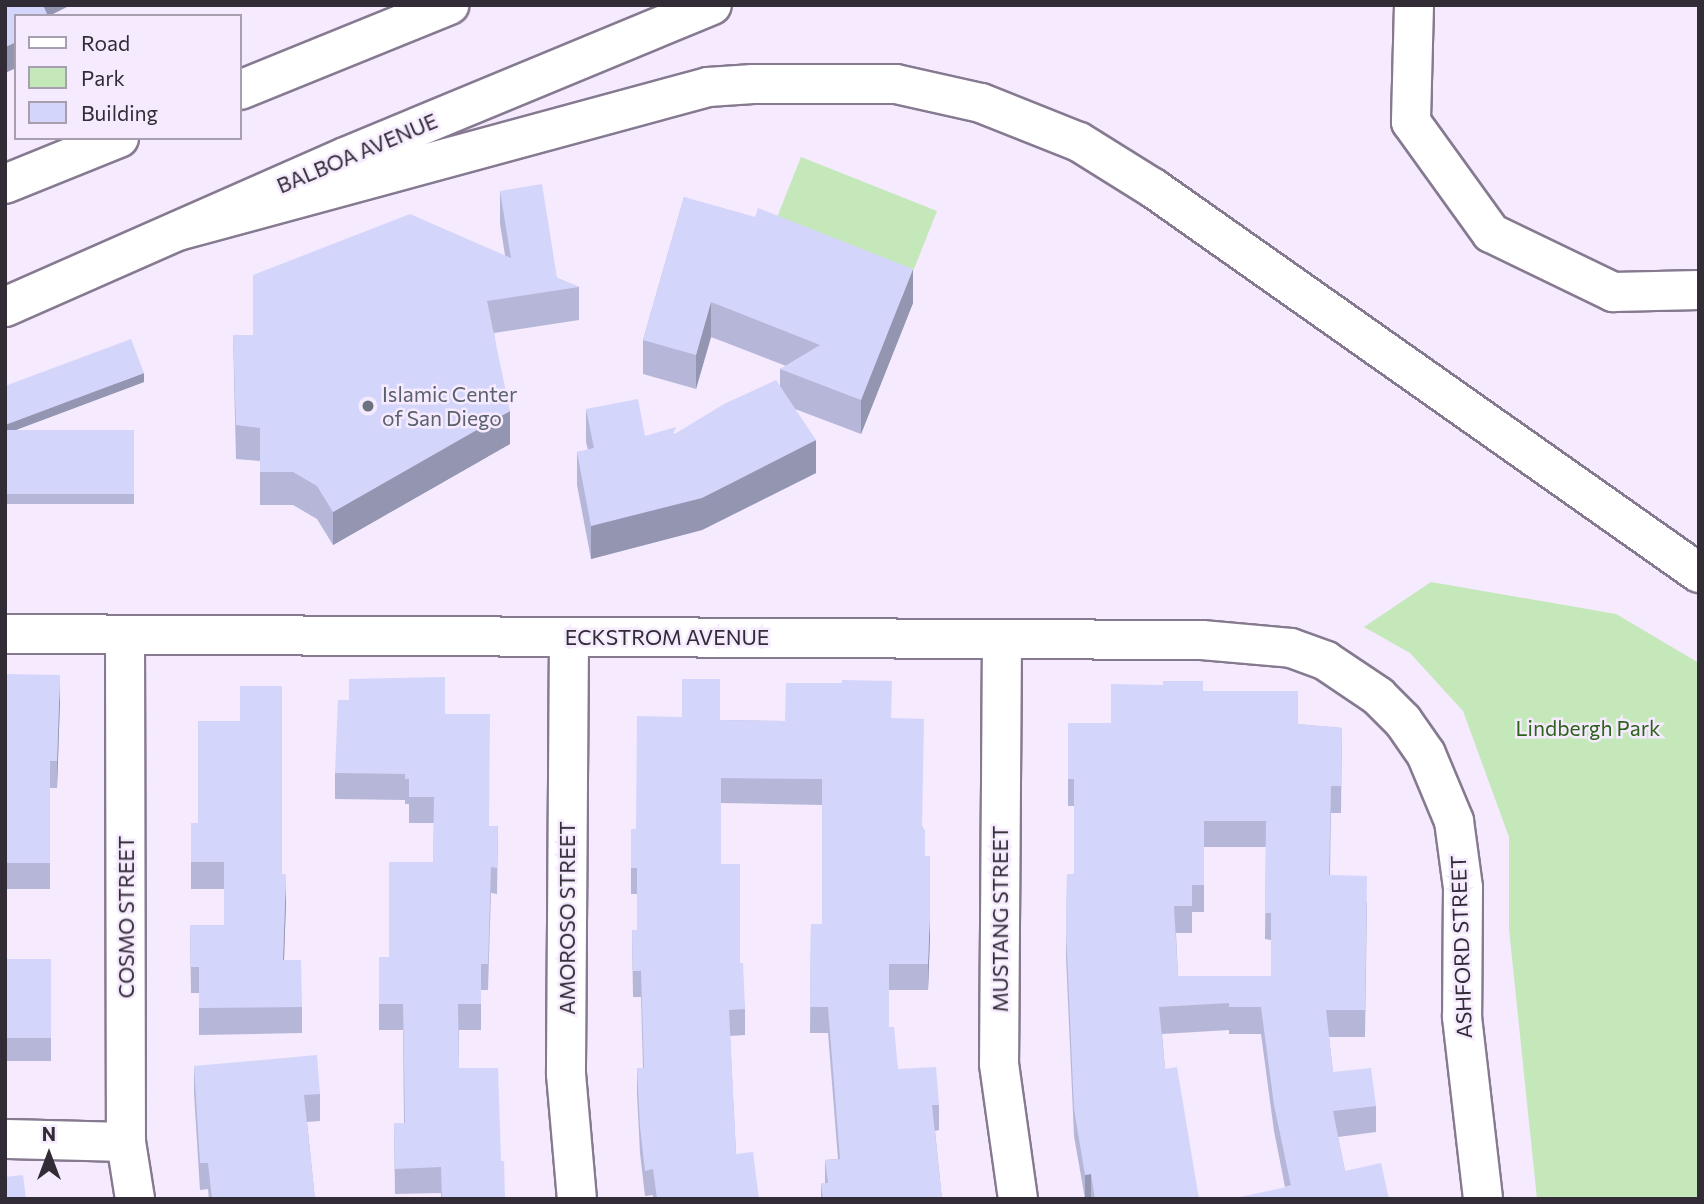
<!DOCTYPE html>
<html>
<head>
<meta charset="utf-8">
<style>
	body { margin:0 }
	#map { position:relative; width:1704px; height:1204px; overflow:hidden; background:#f5eafe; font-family:Commissioner,sans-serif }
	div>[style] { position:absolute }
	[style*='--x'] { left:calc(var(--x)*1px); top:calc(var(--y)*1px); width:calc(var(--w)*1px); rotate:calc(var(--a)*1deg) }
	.green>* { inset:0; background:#c4e8b9 }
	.roads { filter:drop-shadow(2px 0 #867a91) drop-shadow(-2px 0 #867a91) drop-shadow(0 2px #867a91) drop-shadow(0 -2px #867a91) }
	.minor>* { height:38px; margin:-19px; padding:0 19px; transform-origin:19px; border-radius:19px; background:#fff }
	.major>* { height:38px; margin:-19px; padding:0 19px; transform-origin:19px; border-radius:19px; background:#fff }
	.highway>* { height:38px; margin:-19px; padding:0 19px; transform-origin:19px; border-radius:19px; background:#fff }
	.wall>* { inset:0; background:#b6b7d8 }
	.shaded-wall>* { inset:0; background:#9495b0 }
	.building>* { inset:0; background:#d4d5fb }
	.dots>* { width:19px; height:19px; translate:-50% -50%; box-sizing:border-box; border:4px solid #f5eafe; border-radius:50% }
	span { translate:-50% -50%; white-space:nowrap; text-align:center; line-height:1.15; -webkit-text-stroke:5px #f5eafe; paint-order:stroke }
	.street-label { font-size:21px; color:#322c36 }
	.worship-label { font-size:21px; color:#5b616d }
	.left { translate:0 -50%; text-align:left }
	.park-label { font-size:21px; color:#2d611a }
	.frame { position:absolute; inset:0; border:7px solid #322c36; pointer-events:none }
	.legend { position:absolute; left:14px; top:14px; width:228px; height:126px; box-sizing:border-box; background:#f5eafe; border:2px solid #a79eae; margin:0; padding:9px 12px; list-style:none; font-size:21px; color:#322c36 }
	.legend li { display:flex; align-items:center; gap:14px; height:35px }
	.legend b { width:35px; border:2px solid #a79eae }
	.north { position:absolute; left:14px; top:1120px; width:70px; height:70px; -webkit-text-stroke:5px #f5eafe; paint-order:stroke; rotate:0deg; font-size:19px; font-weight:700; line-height:28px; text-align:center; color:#322c36 }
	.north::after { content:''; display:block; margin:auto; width:24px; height:32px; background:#322c36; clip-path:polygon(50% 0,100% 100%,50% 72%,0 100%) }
</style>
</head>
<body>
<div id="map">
	<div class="green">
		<i style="clip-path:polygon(801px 157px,937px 211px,906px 289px,770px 235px)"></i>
		<i style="clip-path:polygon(1431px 582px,1616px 614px,1699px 663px,1699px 1199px,1537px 1199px,1509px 929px,1509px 837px,1463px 711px,1410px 653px,1364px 627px)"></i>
	</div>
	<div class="roads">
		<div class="minor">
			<i style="--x:5;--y:634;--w:1197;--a:0.29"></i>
			<i style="--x:1202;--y:640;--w:89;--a:5.1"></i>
			<i style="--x:1291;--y:648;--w:37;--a:20"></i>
			<i style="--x:1326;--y:661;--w:63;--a:33.9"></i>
			<i style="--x:1378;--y:696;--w:35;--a:45"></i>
			<i style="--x:1403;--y:721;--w:40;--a:55.1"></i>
			<i style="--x:1426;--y:754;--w:73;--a:67.3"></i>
			<i style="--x:1454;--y:821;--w:68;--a:82.3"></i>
			<i style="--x:1463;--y:888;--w:129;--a:90.4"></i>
			<i style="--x:1462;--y:1017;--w:183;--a:83.4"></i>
			<i style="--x:125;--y:635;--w:507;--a:89.89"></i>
			<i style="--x:126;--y:1142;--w:58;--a:81"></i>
			<i style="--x:569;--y:637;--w:437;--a:90.4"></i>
			<i style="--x:566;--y:1074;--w:125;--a:85"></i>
			<i style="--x:1002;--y:639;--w:425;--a:90.4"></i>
			<i style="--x:999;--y:1064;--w:136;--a:82"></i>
			<i style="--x:5;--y:1139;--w:121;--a:1.4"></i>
		</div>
		<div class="major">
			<i style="--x:240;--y:90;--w:226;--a:-22.1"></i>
			<i style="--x:5;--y:184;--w:123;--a:-22"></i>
			<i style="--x:5;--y:307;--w:372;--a:-23.8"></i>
			<i style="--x:345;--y:157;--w:397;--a:-22.5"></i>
		</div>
		<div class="highway">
			<i style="--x:1414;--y:5;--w:117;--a:91.5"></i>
			<i style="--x:1411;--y:122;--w:137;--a:54.2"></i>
			<i style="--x:1491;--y:233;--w:136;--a:25.8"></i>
			<i style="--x:1613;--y:292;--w:86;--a:-1.3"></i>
			<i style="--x:178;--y:231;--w:549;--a:-15.2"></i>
			<i style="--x:708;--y:87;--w:45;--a:-3.8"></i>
			<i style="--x:753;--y:84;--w:143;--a:0"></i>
			<i style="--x:896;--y:84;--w:87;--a:12.6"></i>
			<i style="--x:981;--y:103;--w:105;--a:21.7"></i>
			<i style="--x:1079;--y:142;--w:87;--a:31.9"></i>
			<i style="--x:1153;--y:188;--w:668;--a:35.19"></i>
		</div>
	</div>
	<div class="wall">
		<i style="clip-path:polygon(500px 191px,557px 278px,579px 287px,579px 320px,494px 333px,510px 444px,333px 545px,317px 519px,293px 505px,260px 505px,260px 461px,236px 459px,233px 335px,253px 335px,505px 255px,500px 224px)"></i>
		<i style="clip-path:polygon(684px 197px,913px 303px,861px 434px,795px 409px,816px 473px,702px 530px,591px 559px,577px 485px,577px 452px,588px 450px,586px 442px,586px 409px,645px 436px,676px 434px,780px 386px,780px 369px,786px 366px,711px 337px,696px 389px,643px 374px,643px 340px)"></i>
		<i style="clip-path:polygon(144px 382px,16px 430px,134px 430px,134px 504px,5px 504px,5px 386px)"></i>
		<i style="clip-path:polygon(5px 674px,60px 702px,57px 788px,50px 788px,50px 889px,5px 889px)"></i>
		<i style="clip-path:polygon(evenodd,1203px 691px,1298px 724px,1342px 728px,1341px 813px,1331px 813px,1330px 875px,1367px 903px,1365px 1037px,1329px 1037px,1333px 1072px,1376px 1106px,1376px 1132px,1338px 1137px,1345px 1171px,1285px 1187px,1274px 1131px,1261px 1034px,1229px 1034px,1229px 1030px,1162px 1034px,1165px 1069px,1199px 1199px,1085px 1199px,1074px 1136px,1066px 957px,1067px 874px,1074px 874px,1074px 806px,1068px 806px,1068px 723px,1111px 723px,1203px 691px,1204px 847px,1266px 847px,1265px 939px,1271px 940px,1271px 976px,1178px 976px,1176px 933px,1192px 933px,1192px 912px,1204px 912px,1204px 847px)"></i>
		<i style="clip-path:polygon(445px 714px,489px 826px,498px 826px,497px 894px,491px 893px,488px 990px,481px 990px,481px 1030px,459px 1030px,459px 1068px,501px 1161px,505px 1199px,441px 1199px,441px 1193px,395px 1194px,394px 1123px,404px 1123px,403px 1030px,379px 1030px,379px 957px,389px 957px,433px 862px,434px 823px,409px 823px,409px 804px,405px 804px,405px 800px,335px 799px,335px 773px)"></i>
		<i style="clip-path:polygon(892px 718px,923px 829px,930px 936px,928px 990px,889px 990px,889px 1027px,898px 1069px,939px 1105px,939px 1130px,935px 1131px,942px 1199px,821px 1199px,821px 1183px,825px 1183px,825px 1160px,838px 1159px,828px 1033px,810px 1033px,811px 924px,822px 924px,822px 805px,721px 803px,721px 864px,740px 963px,745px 1009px,745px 1035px,730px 1036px,736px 1154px,759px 1199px,653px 1199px,653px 1195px,645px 1196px,640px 1153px,637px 1094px,637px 1068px,643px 1068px,641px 997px,633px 997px,632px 930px,637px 930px,637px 894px,631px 894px,631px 829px,636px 829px,720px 720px,785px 721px)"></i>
		<i style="clip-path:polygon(191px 823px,282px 874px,286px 901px,284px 960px,302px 1007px,302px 1033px,199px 1035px,199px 993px,191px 993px,190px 925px,224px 925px,224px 889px,191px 889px)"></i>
		<i style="clip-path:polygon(5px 959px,51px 959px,51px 1061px,5px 1061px)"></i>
		<i style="clip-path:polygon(194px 1066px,320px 1094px,320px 1121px,307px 1122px,315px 1199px,209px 1199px,208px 1189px,200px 1190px,194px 1093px)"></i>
	</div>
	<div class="shaded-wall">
		<i style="clip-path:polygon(38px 5px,71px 5px,49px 16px,38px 16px)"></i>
		<i style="clip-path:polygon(16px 42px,16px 68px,5px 73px,5px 47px)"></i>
		<i style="clip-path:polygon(913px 269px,913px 303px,861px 434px,861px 400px)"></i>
		<i style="clip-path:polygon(711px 302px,711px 337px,696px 389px,696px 355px)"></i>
		<i style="clip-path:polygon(144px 373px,144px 382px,5px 434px,5px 425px)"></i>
		<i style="clip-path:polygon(510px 411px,510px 444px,333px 545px,333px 512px)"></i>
		<i style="clip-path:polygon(816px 440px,816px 473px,702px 530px,591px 559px,591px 526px)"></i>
		<i style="clip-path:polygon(60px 675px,60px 702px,57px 788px,57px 761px)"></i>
		<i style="clip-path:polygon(286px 874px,286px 901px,283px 987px,283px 960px)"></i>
		<i style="clip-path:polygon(930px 911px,930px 936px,928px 990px,928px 964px)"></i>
		<i style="clip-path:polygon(1091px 1174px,1091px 1199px,1085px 1199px,1085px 1175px)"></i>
	</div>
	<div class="building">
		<i style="clip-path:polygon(5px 5px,43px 5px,48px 16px,16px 16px,16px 42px,5px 47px)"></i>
		<i style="clip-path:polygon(542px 184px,557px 278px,579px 287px,487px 301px,510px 411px,333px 512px,317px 486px,293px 472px,260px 472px,260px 428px,236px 425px,233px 335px,253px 335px,253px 275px,410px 214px,511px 258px,500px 191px)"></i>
		<i style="clip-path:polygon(684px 197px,755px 217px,758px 208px,913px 269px,861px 400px,780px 369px,820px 345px,711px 302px,696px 355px,643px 340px)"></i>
		<i style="clip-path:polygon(131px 339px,144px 373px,5px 425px,5px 386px)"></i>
		<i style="clip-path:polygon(776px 380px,816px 440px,702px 498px,591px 526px,577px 452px,594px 448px,586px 409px,638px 399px,645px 436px,676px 427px,673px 435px,724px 404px)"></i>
		<i style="clip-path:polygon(5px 430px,134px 430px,134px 494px,5px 494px)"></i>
		<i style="clip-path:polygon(5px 674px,60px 675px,57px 761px,50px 761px,50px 863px,5px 863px)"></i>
		<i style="clip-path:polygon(445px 677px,445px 714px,490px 714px,489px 826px,498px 826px,497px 868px,491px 867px,488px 964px,481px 964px,481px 1004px,458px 1004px,459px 1068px,498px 1068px,501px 1161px,504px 1161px,505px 1199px,442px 1199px,441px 1167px,395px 1169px,394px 1123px,405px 1123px,403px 1004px,379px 1004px,379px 957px,389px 957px,389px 862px,433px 862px,434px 797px,409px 797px,409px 779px,405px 779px,405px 774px,335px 773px,338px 700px,349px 700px,349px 679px)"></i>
		<i style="clip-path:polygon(682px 679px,720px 679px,720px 720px,785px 721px,786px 683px,842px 683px,842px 680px,892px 681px,891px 718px,924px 719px,922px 829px,925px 829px,925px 856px,930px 856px,930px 911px,928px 964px,889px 964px,889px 1027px,894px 1027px,898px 1069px,936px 1067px,939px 1105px,932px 1105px,942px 1199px,823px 1199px,821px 1183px,828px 1183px,825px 1160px,840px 1159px,828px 1007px,810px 1007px,811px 924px,822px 924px,822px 779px,721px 778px,721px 864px,740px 864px,740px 963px,743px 963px,745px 1009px,729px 1010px,736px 1154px,753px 1152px,759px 1199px,657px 1199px,653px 1169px,645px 1171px,640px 1127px,637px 1068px,644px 1068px,641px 971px,633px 971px,632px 930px,637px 930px,637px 868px,631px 868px,631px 829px,636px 829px,637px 716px,682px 717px)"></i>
		<i style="clip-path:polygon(evenodd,1163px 681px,1203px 681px,1203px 691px,1298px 691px,1298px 724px,1342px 728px,1341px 786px,1331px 786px,1329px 875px,1367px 876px,1365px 1010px,1326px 1010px,1333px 1072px,1371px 1068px,1376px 1106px,1333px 1111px,1345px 1171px,1381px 1163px,1389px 1199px,1231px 1199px,1291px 1186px,1274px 1105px,1261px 1007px,1229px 1007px,1229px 1003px,1159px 1007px,1165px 1069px,1177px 1067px,1199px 1199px,1095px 1199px,1091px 1174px,1085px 1175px,1074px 1109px,1066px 930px,1067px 874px,1074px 874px,1074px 779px,1068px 779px,1068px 723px,1111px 723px,1111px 684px,1163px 685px,1163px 681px,1204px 821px,1266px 821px,1265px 913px,1271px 913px,1271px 976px,1178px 976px,1174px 906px,1192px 906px,1192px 885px,1204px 885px,1204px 821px)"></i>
		<i style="clip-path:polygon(240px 686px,282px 686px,282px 874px,286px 874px,283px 960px,301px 960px,302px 1007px,199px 1008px,199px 967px,191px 967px,190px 925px,224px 925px,224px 862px,191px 862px,191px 823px,198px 823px,198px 721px,240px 721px)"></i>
		<i style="clip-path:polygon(5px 959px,51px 959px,51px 1038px,5px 1038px)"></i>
		<i style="clip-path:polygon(317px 1055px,320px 1094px,304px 1095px,315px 1199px,212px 1199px,208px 1163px,200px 1163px,194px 1066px)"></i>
		<i style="clip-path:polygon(23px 1175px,26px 1199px,5px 1199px,5px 1177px)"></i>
	</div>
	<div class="dots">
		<i style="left:368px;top:406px;background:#6b7280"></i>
	</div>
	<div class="street-label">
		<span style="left:357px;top:153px;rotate:-23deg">BALBOA AVENUE</span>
		<span style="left:667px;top:637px">ECKSTROM AVENUE</span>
		<span style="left:126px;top:917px;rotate:-90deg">COSMO STREET</span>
		<span style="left:567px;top:918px;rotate:-90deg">AMOROSO STREET</span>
		<span style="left:1000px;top:919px;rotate:-90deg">MUSTANG STREET</span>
		<span style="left:1461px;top:947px;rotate:-92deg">ASHFORD STREET</span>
	</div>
	<div class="worship-label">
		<span class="left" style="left:382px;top:406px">Islamic Center<br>of San Diego</span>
	</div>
	<div class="park-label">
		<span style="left:1588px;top:728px">Lindbergh Park</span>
	</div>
	<div class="frame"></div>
	<ul class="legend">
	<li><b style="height:9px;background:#fff"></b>Road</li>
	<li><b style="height:19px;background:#c4e8b9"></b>Park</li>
	<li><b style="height:19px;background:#d4d5fb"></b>Building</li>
	</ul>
	<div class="north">N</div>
</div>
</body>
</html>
